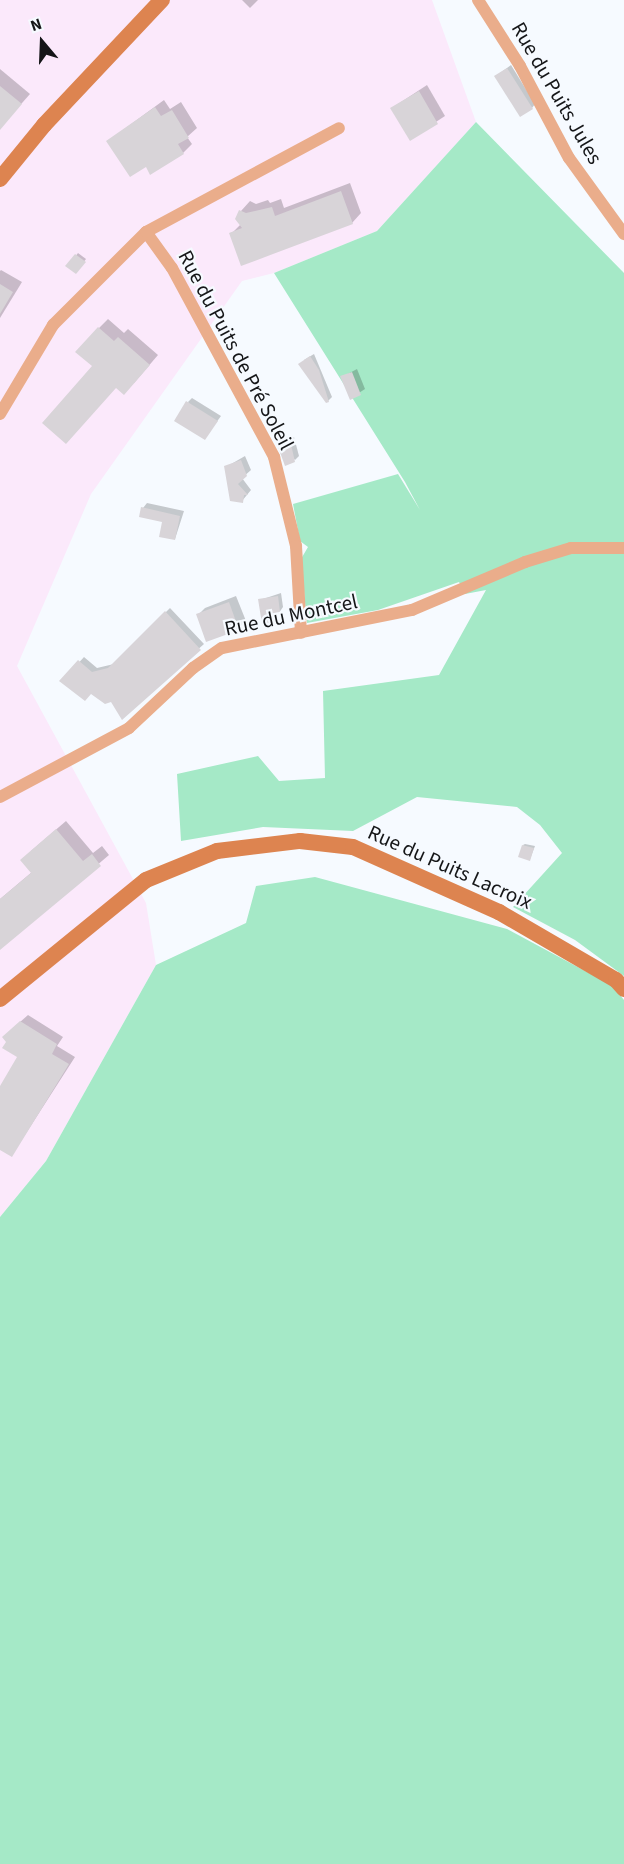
<!DOCTYPE html>
<html>
<head>
<meta charset="utf-8">
<style>
	body { margin:0 }
	#map { position:relative; width:624px; height:1864px; overflow:hidden; background:#f6faff; font-family:"Source Sans 3",sans-serif }
	div>[style] { position:absolute }
	[style*='--x'] { left:calc(var(--x)*1px); top:calc(var(--y)*1px); width:calc(var(--w)*1px); rotate:calc(var(--a)*1deg) }
	.industrial>* { inset:0; background:#fbe9fb }
	.green>* { inset:0; background:#a5e9c7 }
	.shadow>* { inset:0; background:#0003 }
	.building>* { inset:0; background:#d8d4d8 }
	.street>* { height:12px; margin:-6px; padding:0 6px; transform-origin:6px; border-radius:6px; background:#eaad8b }
	.secondary>* { height:16px; margin:-8px; padding:0 8px; transform-origin:8px; border-radius:8px; background:#dd8450 }
	span { translate:-50% -50%; white-space:nowrap; text-align:center; line-height:1.15; -webkit-text-stroke:4.5px #f6faff; paint-order:stroke }
	.street-label { font-size:21px; color:#151618 }
	.north { position:absolute; left:12px; top:12px; width:60px; height:60px; -webkit-text-stroke:4px #f6faff; paint-order:stroke; rotate:341deg; font-size:16px; font-weight:700; line-height:24px; text-align:center; color:#151618 }
	.north::after { content:''; display:block; margin:auto; width:21px; height:27px; background:#151618; clip-path:polygon(50% 0,100% 100%,50% 72%,0 100%) }
</style>
</head>
<body>
<div id="map">
	<div class="industrial">
		<i style="clip-path:polygon(0 0,432px 0,476px 122px,377px 231px,274px 273px,242px 281px,91px 494px,17px 666px,146px 903px,156px 965px,46px 1161px,0 1217px)"></i>
	</div>
	<div class="green">
		<i style="clip-path:polygon(476px 122px,624px 273px,624px 976px,575px 940px,513px 907px,562px 853px,540px 825px,517px 807px,417px 797px,353px 831px,263px 827px,181px 841px,177px 774px,258px 756px,279px 781px,325px 778px,323px 691px,439px 675px,486px 590px,465px 594px,459px 582px,378px 610px,307px 623px,301px 559px,308px 547px,300px 541px,293px 504px,398px 474px,420px 510px,405px 482px,274px 273px,377px 231px)"></i>
		<i style="clip-path:polygon(315px 877px,507px 929px,613px 986px,624px 1000px,624px 1864px,0 1864px,0 1217px,46px 1161px,156px 965px,246px 923px,256px 886px)"></i>
	</div>
	<div class="shadow">
		<i style="clip-path:polygon(242px 0,258px 0,250px 8px)"></i>
		<i style="clip-path:polygon(511px 65px,535px 104px,532px 108px,496px 76px)"></i>
		<i style="clip-path:polygon(0 69px,30px 94px,0 128px)"></i>
		<i style="clip-path:polygon(427px 85px,445px 116px,410px 139px,392px 108px)"></i>
		<i style="clip-path:polygon(164px 100px,170px 109px,181px 102px,197px 128px,187px 137px,192px 144px,183px 153px,146px 165px,108px 141px)"></i>
		<i style="clip-path:polygon(350px 183px,361px 213px,352px 223px,231px 234px,241px 224px,241px 211px,250px 201px,256px 204px,268px 200px,270px 203px,281px 199px,284px 208px)"></i>
		<i style="clip-path:polygon(78px 253px,86px 259px,76px 272px,68px 266px)"></i>
		<i style="clip-path:polygon(1px 270px,22px 282px,0 318px,0 271px)"></i>
		<i style="clip-path:polygon(108px 319px,124px 333px,128px 329px,158px 355px,134px 383px,94px 366px,99px 328px)"></i>
		<i style="clip-path:polygon(314px 354px,332px 397px,328px 401px,304px 360px)"></i>
		<i style="clip-path:polygon(357px 369px,365px 389px,351px 398px,342px 377px)"></i>
		<i style="clip-path:polygon(192px 398px,221px 416px,205px 438px,188px 402px)"></i>
		<i style="clip-path:polygon(294px 437px,299px 456px,295px 460px,279px 444px)"></i>
		<i style="clip-path:polygon(245px 456px,251px 470px,242px 478px,251px 490px,242px 501px,226px 467px)"></i>
		<i style="clip-path:polygon(147px 503px,184px 511px,175px 539px,163px 521px,143px 508px)"></i>
		<i style="clip-path:polygon(281px 593px,283px 607px,274px 620px,260px 600px)"></i>
		<i style="clip-path:polygon(236px 596px,246px 621px,239px 628px,207px 640px,198px 615px,205px 608px)"></i>
		<i style="clip-path:polygon(170px 608px,204px 644px,122px 717px,112px 700px,62px 681px,84px 657px,97px 668px,114px 664px)"></i>
		<i style="clip-path:polygon(66px 821px,93px 853px,102px 846px,109px 855px,0 948px,0 899px,32px 872px,31px 851px)"></i>
		<i style="clip-path:polygon(525px 844px,535px 846px,530px 859px,523px 845px)"></i>
		<i style="clip-path:polygon(28px 1015px,63px 1037px,57px 1046px,75px 1057px,12px 1155px,0 1148px,0 1088px,19px 1056px,8px 1041px,11px 1030px)"></i>
	</div>
	<div class="building">
		<i style="clip-path:polygon(507px 68px,533px 109px,520px 117px,494px 76px)"></i>
		<i style="clip-path:polygon(0 86px,22px 104px,0 130px)"></i>
		<i style="clip-path:polygon(419px 91px,438px 124px,410px 141px,390px 108px)"></i>
		<i style="clip-path:polygon(155px 107px,161px 116px,172px 110px,189px 138px,178px 144px,184px 154px,150px 175px,146px 167px,130px 177px,106px 141px)"></i>
		<i style="clip-path:polygon(341px 191px,353px 224px,241px 266px,229px 233px,242px 228px,235px 219px,239px 210px,246px 213px,272px 207px,275px 216px)"></i>
		<i style="clip-path:polygon(75px 254px,86px 262px,76px 274px,65px 266px)"></i>
		<i style="clip-path:polygon(0 284px,13px 292px,0 314px)"></i>
		<i style="clip-path:polygon(98px 327px,114px 341px,118px 337px,150px 365px,124px 395px,116px 388px,66px 444px,42px 423px,92px 366px,75px 352px)"></i>
		<i style="clip-path:polygon(310px 356px,319px 370px,329px 402px,326px 403px,298px 364px)"></i>
		<i style="clip-path:polygon(352px 372px,361px 395px,350px 400px,340px 376px)"></i>
		<i style="clip-path:polygon(186px 401px,218px 421px,205px 440px,174px 421px)"></i>
		<i style="clip-path:polygon(290px 440px,295px 462px,285px 466px,277px 444px)"></i>
		<i style="clip-path:polygon(241px 460px,247px 476px,238px 484px,248px 495px,244px 495px,243px 503px,230px 501px,224px 466px)"></i>
		<i style="clip-path:polygon(141px 507px,180px 516px,175px 540px,159px 537px,162px 522px,139px 517px)"></i>
		<i style="clip-path:polygon(278px 596px,280px 612px,274px 614px,275px 622px,262px 624px,258px 599px)"></i>
		<i style="clip-path:polygon(229px 602px,239px 630px,206px 642px,196px 614px)"></i>
		<i style="clip-path:polygon(165px 611px,201px 650px,122px 720px,111px 702px,105px 704px,91px 694px,85px 701px,59px 681px,78px 660px,92px 672px,108px 668px)"></i>
		<i style="clip-path:polygon(56px 829px,83px 861px,92px 854px,101px 866px,0 950px,0 899px,31px 873px,20px 860px)"></i>
		<i style="clip-path:polygon(522px 845px,534px 848px,530px 861px,518px 857px)"></i>
		<i style="clip-path:polygon(20px 1021px,57px 1044px,52px 1054px,69px 1064px,12px 1157px,0 1150px,0 1086px,17px 1057px,2px 1048px,6px 1042px,2px 1037px)"></i>
	</div>
	<div class="street">
		<i style="--x:478;--y:0;--w:78;--a:57.5"></i>
		<i style="--x:520;--y:66;--w:104;--a:62"></i>
		<i style="--x:569;--y:158;--w:94;--a:54.1"></i>
		<i style="--x:146;--y:232;--w:44;--a:54.2"></i>
		<i style="--x:172;--y:268;--w:215;--a:61.6"></i>
		<i style="--x:274;--y:457;--w:92;--a:76.1"></i>
		<i style="--x:296;--y:546;--w:87;--a:86.7"></i>
		<i style="--x:0;--y:414;--w:104;--a:-59.2"></i>
		<i style="--x:53;--y:325;--w:132;--a:-45"></i>
		<i style="--x:146;--y:232;--w:219;--a:-28.3"></i>
		<i style="--x:0;--y:797;--w:146;--a:-28.1"></i>
		<i style="--x:129;--y:728;--w:88;--a:-43.2"></i>
		<i style="--x:193;--y:668;--w:35;--a:-35"></i>
		<i style="--x:222;--y:648;--w:194;--a:-11.3"></i>
		<i style="--x:412;--y:610;--w:123;--a:-23"></i>
		<i style="--x:525;--y:562;--w:48;--a:-16.9"></i>
		<i style="--x:571;--y:548;--w:53;--a:0"></i>
	</div>
	<div class="secondary">
		<i style="--x:0;--y:179;--w:70;--a:-50.8"></i>
		<i style="--x:44;--y:125;--w:172;--a:-46.7"></i>
		<i style="--x:0;--y:999;--w:188;--a:-39.2"></i>
		<i style="--x:146;--y:880;--w:77;--a:-22.2"></i>
		<i style="--x:217;--y:851;--w:84;--a:-6.9"></i>
		<i style="--x:300;--y:841;--w:53;--a:6.5"></i>
		<i style="--x:353;--y:847;--w:160;--a:24"></i>
		<i style="--x:499;--y:912;--w:135;--a:30.2"></i>
		<i style="--x:616;--y:980;--w:12;--a:48"></i>
	</div>
	<div class="street-label">
		<span style="left:557px;top:93px;rotate:60deg">Rue du Puits Jules</span>
		<span style="left:236px;top:350px;rotate:62deg">Rue du Puits de Pré Soleil</span>
		<span style="left:291px;top:615px;rotate:-12deg">Rue du Montcel</span>
		<span style="left:450px;top:867px;rotate:24deg">Rue du Puits Lacroix</span>
	</div>
	<div class="north">N</div>
</div>
</body>
</html>
